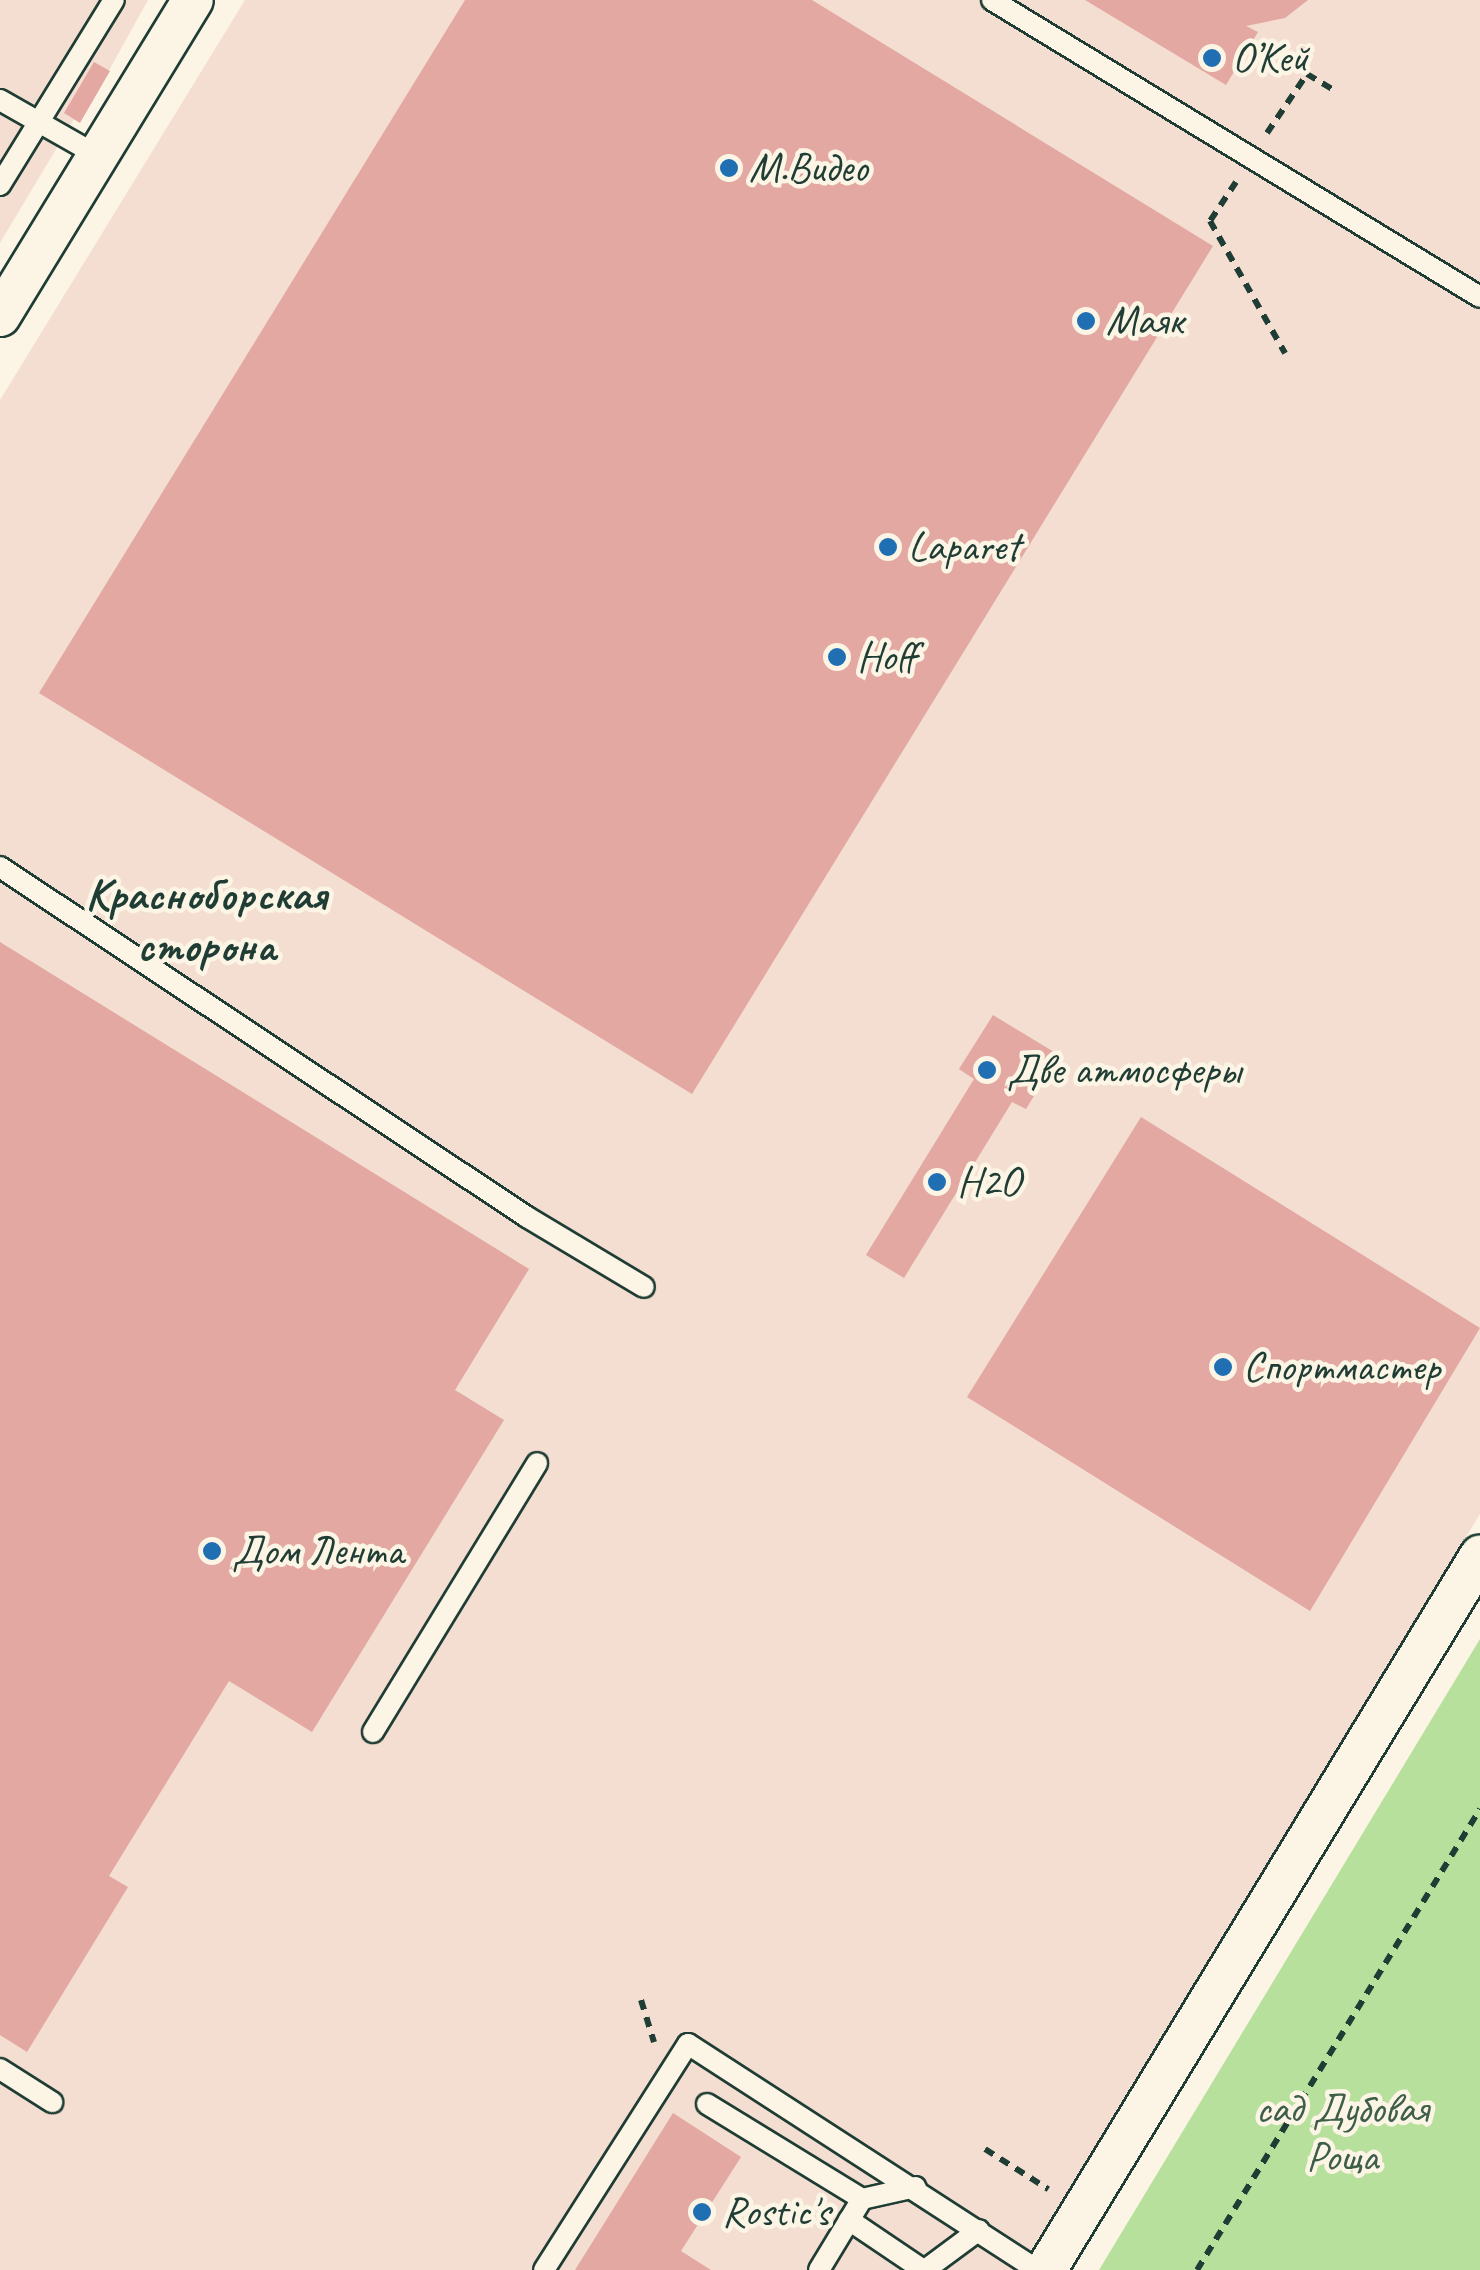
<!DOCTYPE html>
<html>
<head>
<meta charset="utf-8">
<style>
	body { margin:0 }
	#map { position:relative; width:1480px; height:2270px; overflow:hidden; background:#fcf5e5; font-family:Caveat,sans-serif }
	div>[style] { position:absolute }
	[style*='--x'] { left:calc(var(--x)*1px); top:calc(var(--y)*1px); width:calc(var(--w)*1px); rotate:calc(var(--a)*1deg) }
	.built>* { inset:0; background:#f4ded1 }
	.green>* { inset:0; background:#b7e09c }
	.building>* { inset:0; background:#e2a8a1 }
	.path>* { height:6px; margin-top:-3px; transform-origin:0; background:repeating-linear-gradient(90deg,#1f3d34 0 10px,transparent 0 18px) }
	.roads { filter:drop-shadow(2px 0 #1f3d34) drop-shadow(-2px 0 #1f3d34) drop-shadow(0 2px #1f3d34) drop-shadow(0 -2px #1f3d34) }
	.lane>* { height:20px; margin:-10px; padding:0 10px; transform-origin:10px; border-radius:10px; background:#fcf5e5 }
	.street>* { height:40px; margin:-20px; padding:0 20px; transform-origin:20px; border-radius:20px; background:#fcf5e5 }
	.dots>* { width:28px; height:28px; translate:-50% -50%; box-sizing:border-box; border:5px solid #fcf5e5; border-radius:50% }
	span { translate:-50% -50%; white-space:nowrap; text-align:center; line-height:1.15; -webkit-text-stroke:9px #fcf5e5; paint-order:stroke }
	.poi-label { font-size:42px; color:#1f3d34 }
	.left { translate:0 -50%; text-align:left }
	.park-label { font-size:42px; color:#3d5e49 }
	.neighbourhood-label { font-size:45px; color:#1f3d34; font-weight:700 }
</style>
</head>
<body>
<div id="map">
	<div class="built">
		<i style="clip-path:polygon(0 0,148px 0,82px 119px,74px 119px,0 243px)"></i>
		<i style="clip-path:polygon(245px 0,1480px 0,1480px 1514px,1019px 2270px,0 2270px,0 400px)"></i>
	</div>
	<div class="green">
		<i style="clip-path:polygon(1480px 1639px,1480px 2270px,1099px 2270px)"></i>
	</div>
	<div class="building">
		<i style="clip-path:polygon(465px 0,812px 0,1213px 246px,692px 1094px,39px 693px)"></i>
		<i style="clip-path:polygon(1085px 0,1308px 0,1285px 18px,1246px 26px,1258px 32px,1226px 85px)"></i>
		<i style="clip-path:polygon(94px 62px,110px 71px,80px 123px,64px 113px)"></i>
		<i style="clip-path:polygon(0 942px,529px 1269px,455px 1390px,504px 1420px,312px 1732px,229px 1681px,109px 1876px,128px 1887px,27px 2052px,0 2035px)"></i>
		<i style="clip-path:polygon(993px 1015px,1059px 1055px,1026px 1109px,1012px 1102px,904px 1278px,866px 1255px,974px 1079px,959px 1069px)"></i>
		<i style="clip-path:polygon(1141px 1117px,1480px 1328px,1310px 1611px,967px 1397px)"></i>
		<i style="clip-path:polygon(673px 2113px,741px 2157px,681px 2251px,711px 2270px,575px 2270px)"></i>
	</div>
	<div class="path">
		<i style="--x:1267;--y:133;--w:71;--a:-55.9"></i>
		<i style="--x:1307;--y:74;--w:35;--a:31"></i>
		<i style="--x:1236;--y:182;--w:47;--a:123.7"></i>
		<i style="--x:1210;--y:221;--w:152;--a:60.4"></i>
		<i style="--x:641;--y:2000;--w:44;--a:72.8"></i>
		<i style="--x:985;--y:2149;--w:75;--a:32.4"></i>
		<i style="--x:1197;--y:2270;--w:541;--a:-58.45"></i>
	</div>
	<div class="roads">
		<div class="lane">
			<i style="--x:992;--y:0;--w:571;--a:31.32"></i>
			<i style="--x:0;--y:100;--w:112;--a:29.6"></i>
			<i style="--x:0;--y:185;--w:217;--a:-58.4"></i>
			<i style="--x:0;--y:867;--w:633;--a:33.59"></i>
			<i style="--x:527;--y:1217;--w:136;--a:30.9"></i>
			<i style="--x:373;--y:1732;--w:315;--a:-58.6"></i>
			<i style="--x:0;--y:2069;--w:62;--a:32.4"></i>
			<i style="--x:707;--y:2104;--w:182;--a:31.5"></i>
			<i style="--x:849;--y:2220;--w:89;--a:34"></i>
			<i style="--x:544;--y:2270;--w:268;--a:-57.5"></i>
			<i style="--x:688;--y:2044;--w:417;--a:32.9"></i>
			<i style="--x:819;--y:2270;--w:83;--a:-58.8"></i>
			<i style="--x:862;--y:2199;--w:55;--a:-12.5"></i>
			<i style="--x:925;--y:2270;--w:67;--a:-36.5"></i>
		</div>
		<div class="street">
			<i style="--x:0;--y:316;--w:370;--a:-58.6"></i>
			<i style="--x:1046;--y:2270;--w:836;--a:-58.71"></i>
		</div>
	</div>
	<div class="dots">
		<i style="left:1212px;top:58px;background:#1f6fb2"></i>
		<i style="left:729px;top:168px;background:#1f6fb2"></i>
		<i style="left:1086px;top:321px;background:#1f6fb2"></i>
		<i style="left:888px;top:547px;background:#1f6fb2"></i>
		<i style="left:837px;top:657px;background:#1f6fb2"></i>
		<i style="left:987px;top:1070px;background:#1f6fb2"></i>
		<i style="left:937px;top:1182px;background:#1f6fb2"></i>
		<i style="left:1223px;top:1367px;background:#1f6fb2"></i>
		<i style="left:212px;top:1551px;background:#1f6fb2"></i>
		<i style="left:702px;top:2212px;background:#1f6fb2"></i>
	</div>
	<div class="poi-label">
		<span class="left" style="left:1232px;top:58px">О’Кей</span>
		<span class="left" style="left:749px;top:168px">М.Видео</span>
		<span class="left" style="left:1106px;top:321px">Маяк</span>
		<span class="left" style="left:908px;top:547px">Laparet</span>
		<span class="left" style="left:857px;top:657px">Hoff</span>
		<span class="left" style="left:1007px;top:1070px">Две атмосферы</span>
		<span class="left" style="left:957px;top:1182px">H2O</span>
		<span class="left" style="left:1243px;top:1367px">Спортмастер</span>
		<span class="left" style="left:232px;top:1551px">Дом Лента</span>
		<span class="left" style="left:722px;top:2212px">Rostic's</span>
	</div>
	<div class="park-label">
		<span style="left:1342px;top:2133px">сад Дубовая<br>Роща</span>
	</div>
	<div class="neighbourhood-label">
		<span style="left:206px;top:921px">Красноборская<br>сторона</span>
	</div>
</div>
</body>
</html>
